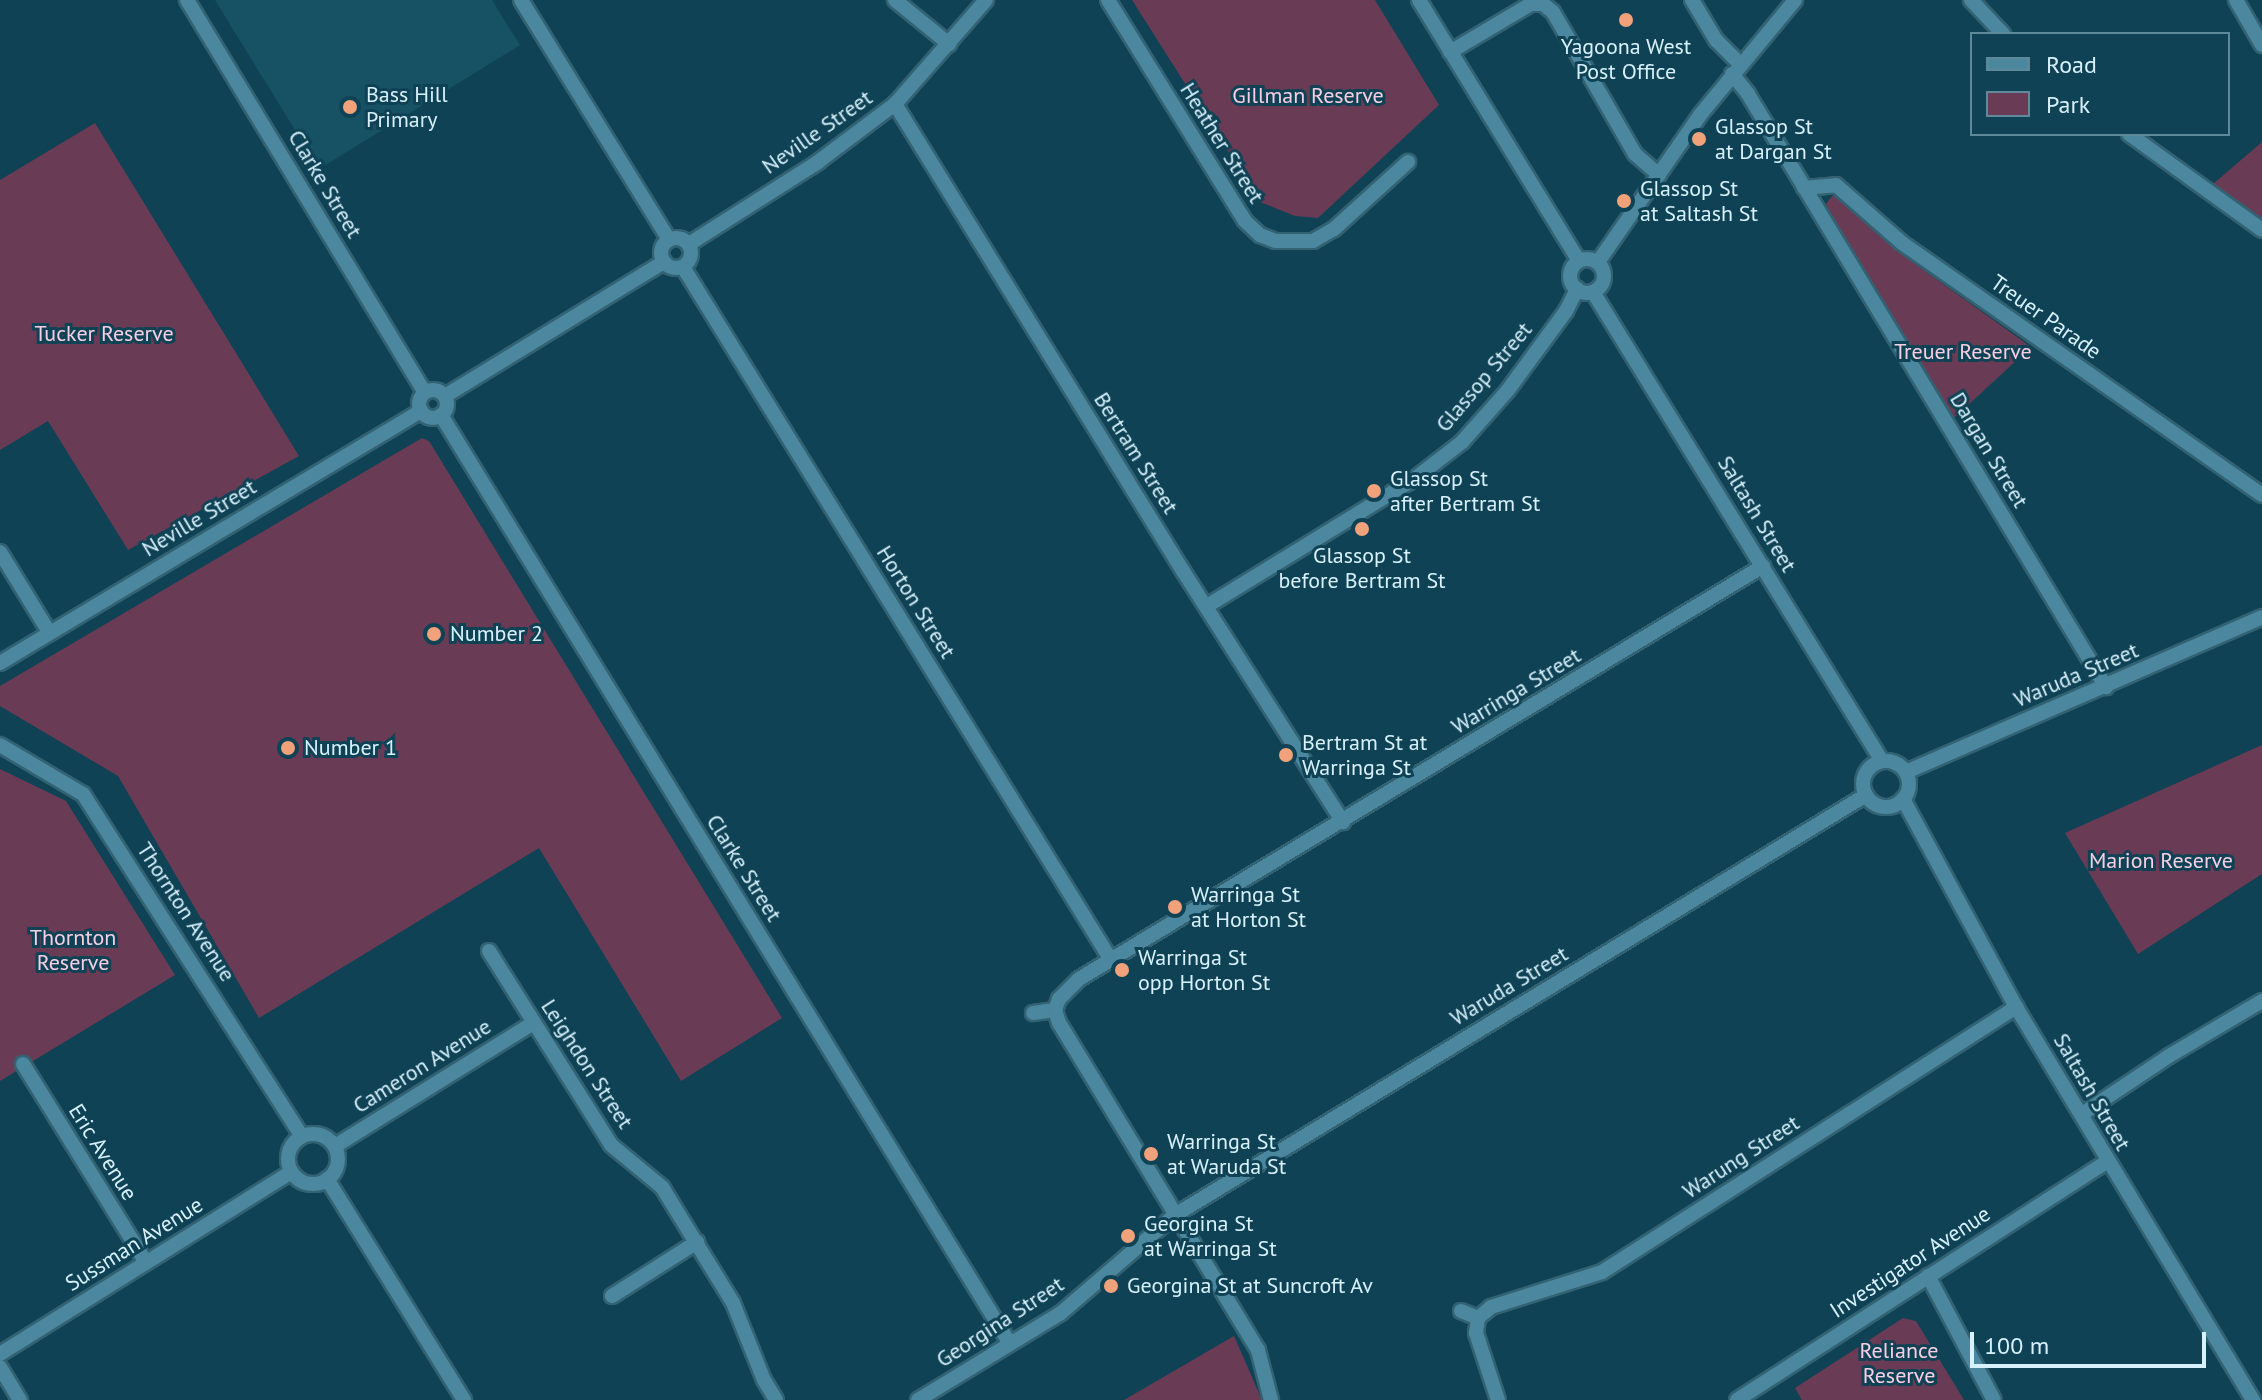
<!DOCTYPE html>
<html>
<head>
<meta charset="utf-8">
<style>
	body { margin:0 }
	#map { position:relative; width:2262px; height:1400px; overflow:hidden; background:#0f4255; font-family:"PT Sans",sans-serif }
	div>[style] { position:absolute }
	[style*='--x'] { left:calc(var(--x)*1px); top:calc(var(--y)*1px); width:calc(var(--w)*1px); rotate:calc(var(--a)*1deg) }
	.built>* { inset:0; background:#175164 }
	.green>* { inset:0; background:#6a3b55 }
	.roads { filter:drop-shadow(2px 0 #336273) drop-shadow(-2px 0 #336273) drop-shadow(0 2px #336273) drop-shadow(0 -2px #336273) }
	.minor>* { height:14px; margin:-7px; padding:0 7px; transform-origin:7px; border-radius:7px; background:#4b879f }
	.minor>.ring { margin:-7px; padding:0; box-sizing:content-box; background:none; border:14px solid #4b879f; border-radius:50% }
	.dots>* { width:22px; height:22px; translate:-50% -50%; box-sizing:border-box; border:4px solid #0f4255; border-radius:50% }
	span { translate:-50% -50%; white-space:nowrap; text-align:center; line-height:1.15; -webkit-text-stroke:6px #0f4255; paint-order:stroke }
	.poi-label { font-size:22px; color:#d8f1fc }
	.left { translate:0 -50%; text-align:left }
	.park-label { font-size:22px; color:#f8cfe3 }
	.street-label { font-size:22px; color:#d8f1fc }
	.legend { position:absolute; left:1970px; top:32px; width:260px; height:104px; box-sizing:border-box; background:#0f4255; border:2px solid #5f8898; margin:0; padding:10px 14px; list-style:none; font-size:24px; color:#d8f1fc }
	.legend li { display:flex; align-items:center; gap:16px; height:40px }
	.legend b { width:40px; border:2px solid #5f8898 }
	.scale { position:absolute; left:1970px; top:1332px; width:236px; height:36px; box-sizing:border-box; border:4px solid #d8f1fc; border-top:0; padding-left:10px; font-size:24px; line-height:28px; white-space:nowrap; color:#d8f1fc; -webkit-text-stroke:6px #0f4255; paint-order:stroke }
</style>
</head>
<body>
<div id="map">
	<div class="built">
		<i style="clip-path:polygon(215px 0,492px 0,520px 45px,319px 169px)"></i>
	</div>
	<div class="green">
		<i style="clip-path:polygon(1132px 0,1375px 0,1439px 105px,1318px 218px,1295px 216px,1260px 202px)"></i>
		<i style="clip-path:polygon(95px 123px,299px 456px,128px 550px,48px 421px,0 450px,0 180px)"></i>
		<i style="clip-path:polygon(2262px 142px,2262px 220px,2213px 184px)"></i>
		<i style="clip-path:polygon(1832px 196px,1841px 197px,1911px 261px,2031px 347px,1953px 419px,1830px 215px,1826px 204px)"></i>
		<i style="clip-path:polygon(422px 438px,429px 441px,782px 1018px,681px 1081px,539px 848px,259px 1018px,118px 776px,0 706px,0 686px)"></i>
		<i style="clip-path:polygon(2262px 745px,2262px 874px,2138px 954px,2065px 833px)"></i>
		<i style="clip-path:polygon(0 769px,66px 801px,175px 975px,0 1081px)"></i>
		<i style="clip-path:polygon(1903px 1318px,1916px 1321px,1964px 1400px,1802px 1400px,1795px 1388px)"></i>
		<i style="clip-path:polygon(1234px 1336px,1262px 1400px,1124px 1400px)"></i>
	</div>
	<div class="roads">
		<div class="minor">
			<i style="--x:187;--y:0;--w:458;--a:58.8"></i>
			<i style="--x:521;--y:0;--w:282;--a:58.3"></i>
			<i style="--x:895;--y:0;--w:70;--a:39.2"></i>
			<i style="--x:1108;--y:0;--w:260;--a:58.2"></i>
			<i style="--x:1245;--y:221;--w:21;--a:43"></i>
			<i style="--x:1260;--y:235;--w:17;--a:21"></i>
			<i style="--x:1276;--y:241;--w:37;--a:0"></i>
			<i style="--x:1313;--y:241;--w:24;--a:-30"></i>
			<i style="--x:1334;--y:229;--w:100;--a:-42.2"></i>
			<i style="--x:1419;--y:0;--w:306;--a:58.5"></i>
			<i style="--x:1692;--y:0;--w:47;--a:59"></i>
			<i style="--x:1716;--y:40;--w:34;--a:45"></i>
			<i style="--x:1971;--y:0;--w:47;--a:46.7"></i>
			<i style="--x:2236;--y:0;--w:52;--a:60"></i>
			<i style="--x:1450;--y:52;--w:94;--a:-30.7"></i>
			<i style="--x:1531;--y:4;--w:12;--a:0"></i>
			<i style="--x:1543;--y:4;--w:13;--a:39"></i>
			<i style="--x:1553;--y:12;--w:164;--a:60"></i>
			<i style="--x:1635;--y:154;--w:32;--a:41"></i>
			<i style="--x:1732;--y:74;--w:26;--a:51"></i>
			<i style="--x:1748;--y:94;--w:693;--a:58.88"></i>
			<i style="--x:895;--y:104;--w:549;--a:58.34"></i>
			<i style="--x:1183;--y:571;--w:298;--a:57.5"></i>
			<i style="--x:2129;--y:134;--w:164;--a:35.8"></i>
			<i style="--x:1804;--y:188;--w:32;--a:-5"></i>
			<i style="--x:1836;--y:185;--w:88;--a:41.3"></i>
			<i style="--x:1902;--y:243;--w:439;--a:35"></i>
			<i class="ring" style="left:661px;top:238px;width:16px;height:16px"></i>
			<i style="--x:689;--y:244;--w:153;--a:-32.4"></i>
			<i style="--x:818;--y:162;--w:96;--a:-37"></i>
			<i style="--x:895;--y:104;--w:138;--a:-48.8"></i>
			<i class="ring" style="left:1570px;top:259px;width:20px;height:20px"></i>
			<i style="--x:1598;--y:262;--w:179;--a:-55.2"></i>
			<i style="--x:1700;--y:115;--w:149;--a:-50.4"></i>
			<i style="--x:683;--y:267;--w:815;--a:58.3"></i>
			<i style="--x:1593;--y:292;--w:551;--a:58.36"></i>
			<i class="ring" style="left:419px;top:390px;width:14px;height:14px"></i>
			<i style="--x:445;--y:396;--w:257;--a:-31.5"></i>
			<i style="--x:441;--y:415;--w:1089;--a:58.51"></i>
			<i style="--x:0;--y:552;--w:94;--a:58.5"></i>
			<i style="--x:1207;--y:606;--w:241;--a:-31.5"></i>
			<i style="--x:1413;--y:480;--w:62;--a:-37.8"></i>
			<i style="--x:1462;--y:442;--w:69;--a:-48.5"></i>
			<i style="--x:1508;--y:390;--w:98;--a:-53.7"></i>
			<i style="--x:1566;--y:311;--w:25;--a:-63"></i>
			<i style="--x:0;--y:663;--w:491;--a:-30.9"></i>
			<i style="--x:0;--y:745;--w:96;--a:30.6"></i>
			<i style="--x:83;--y:794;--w:406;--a:57.4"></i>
			<i class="ring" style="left:1863px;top:761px;width:32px;height:32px"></i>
			<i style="--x:1906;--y:772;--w:388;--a:-23.5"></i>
			<i style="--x:1903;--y:799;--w:237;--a:61.5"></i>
			<i style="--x:2016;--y:1007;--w:459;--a:58.9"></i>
			<i style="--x:489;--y:951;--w:229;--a:57.8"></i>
			<i style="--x:611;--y:1145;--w:66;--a:39.5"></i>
			<i style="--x:662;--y:1187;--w:136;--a:58.5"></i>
			<i style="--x:733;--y:1303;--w:83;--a:68.1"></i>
			<i style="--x:764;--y:1380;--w:23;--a:59"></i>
			<i style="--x:1033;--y:1013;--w:22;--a:-8"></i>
			<i style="--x:23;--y:1064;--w:233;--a:58.2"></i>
			<i style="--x:2082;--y:1114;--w:105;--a:-33.7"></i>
			<i style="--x:2169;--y:1056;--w:108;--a:-30.6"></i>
			<i class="ring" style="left:288px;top:1134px;width:36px;height:36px"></i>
			<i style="--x:335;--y:1146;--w:233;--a:-31.8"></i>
			<i style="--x:327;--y:1179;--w:260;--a:58.2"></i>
			<i style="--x:1928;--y:1276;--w:140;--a:62"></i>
			<i style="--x:612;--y:1296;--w:101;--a:-32.4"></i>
			<i style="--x:1461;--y:1311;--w:18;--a:22"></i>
			<i style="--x:0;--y:1354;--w:343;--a:-32"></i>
			<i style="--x:0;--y:1367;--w:39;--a:59"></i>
			<i style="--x:918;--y:1400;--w:167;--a:-31.3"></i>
			<i style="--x:1061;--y:1313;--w:150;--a:-40.7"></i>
			<i style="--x:1175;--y:1215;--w:809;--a:-31.29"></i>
			<i style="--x:1271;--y:1400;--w:52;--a:-104.6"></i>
			<i style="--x:1258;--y:1350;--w:383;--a:-121.3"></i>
			<i style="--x:1059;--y:1023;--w:14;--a:-107"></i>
			<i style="--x:1055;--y:1010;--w:12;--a:-70"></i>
			<i style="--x:1059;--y:999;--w:28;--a:-45"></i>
			<i style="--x:1079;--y:979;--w:799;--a:-31.12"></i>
			<i style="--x:1498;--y:1400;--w:71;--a:-108.2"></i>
			<i style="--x:1476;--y:1333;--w:15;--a:-82"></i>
			<i style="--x:1478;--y:1318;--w:17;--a:-40"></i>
			<i style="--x:1491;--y:1307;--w:116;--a:-17.5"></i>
			<i style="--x:1602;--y:1272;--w:492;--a:-32.6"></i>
			<i style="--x:1737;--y:1400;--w:440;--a:-32.8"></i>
		</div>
	</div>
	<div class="dots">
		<i style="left:1626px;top:20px;background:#f1a27b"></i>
		<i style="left:350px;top:107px;background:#f1a27b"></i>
		<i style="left:1699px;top:139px;background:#f1a27b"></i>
		<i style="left:1624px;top:201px;background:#f1a27b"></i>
		<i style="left:1374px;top:491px;background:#f1a27b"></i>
		<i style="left:1362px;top:529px;background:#f1a27b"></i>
		<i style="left:434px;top:634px;background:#f1a27b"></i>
		<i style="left:288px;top:748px;background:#f1a27b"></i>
		<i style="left:1286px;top:755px;background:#f1a27b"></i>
		<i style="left:1175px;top:907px;background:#f1a27b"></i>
		<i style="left:1122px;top:970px;background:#f1a27b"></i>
		<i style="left:1151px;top:1154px;background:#f1a27b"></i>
		<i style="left:1128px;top:1236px;background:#f1a27b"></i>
		<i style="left:1111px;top:1286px;background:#f1a27b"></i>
	</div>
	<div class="poi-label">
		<span style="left:1626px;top:59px">Yagoona West<br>Post Office</span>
		<span class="left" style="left:366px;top:107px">Bass Hill<br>Primary</span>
		<span class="left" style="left:1715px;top:139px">Glassop St<br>at Dargan St</span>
		<span class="left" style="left:1640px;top:201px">Glassop St<br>at Saltash St</span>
		<span class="left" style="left:1390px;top:491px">Glassop St<br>after Bertram St</span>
		<span style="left:1362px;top:568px">Glassop St<br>before Bertram St</span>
		<span class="left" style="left:450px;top:634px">Number 2</span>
		<span class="left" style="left:1302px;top:755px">Bertram St at<br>Warringa St</span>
		<span class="left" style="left:304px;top:748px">Number 1</span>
		<span class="left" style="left:1191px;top:907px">Warringa St<br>at Horton St</span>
		<span class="left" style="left:1138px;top:970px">Warringa St<br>opp Horton St</span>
		<span class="left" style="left:1167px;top:1154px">Warringa St<br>at Waruda St</span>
		<span class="left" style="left:1144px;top:1236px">Georgina St<br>at Warringa St</span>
		<span class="left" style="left:1127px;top:1286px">Georgina St at Suncroft Av</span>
	</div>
	<div class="park-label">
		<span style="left:1308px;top:96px">Gillman Reserve</span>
		<span style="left:104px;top:334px">Tucker Reserve</span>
		<span style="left:1963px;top:352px">Treuer Reserve</span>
		<span style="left:2161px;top:861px">Marion Reserve</span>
		<span style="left:73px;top:950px">Thornton<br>Reserve</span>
		<span style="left:1899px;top:1363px">Reliance<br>Reserve</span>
	</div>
	<div class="street-label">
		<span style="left:817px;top:132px;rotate:-35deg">Neville Street</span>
		<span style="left:1222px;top:143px;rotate:58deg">Heather Street</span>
		<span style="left:325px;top:184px;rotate:59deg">Clarke Street</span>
		<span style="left:2046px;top:317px;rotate:35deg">Treuer Parade</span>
		<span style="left:1484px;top:377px;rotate:-50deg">Glassop Street</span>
		<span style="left:1989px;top:450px;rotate:59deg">Dargan Street</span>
		<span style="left:1136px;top:453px;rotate:58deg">Bertram Street</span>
		<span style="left:1757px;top:514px;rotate:59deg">Saltash Street</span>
		<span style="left:199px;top:518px;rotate:-31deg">Neville Street</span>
		<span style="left:916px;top:602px;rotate:58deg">Horton Street</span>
		<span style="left:2076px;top:675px;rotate:-23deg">Waruda Street</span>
		<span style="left:1516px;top:691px;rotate:-31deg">Warringa Street</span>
		<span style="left:744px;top:868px;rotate:58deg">Clarke Street</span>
		<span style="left:186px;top:912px;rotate:57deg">Thornton Avenue</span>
		<span style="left:1509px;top:986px;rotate:-31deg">Waruda Street</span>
		<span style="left:587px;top:1064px;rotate:57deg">Leighdon Street</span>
		<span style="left:422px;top:1066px;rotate:-32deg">Cameron Avenue</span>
		<span style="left:2092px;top:1092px;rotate:60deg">Saltash Street</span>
		<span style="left:103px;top:1152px;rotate:58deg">Eric Avenue</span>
		<span style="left:1741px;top:1157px;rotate:-33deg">Warung Street</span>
		<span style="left:134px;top:1244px;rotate:-32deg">Sussman Avenue</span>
		<span style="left:1910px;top:1262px;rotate:-33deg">Investigator Avenue</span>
		<span style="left:1000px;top:1322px;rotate:-33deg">Georgina Street</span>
	</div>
	<ul class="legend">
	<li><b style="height:10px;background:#4b879f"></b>Road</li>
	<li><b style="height:22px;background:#6a3b55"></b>Park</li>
	</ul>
	<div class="scale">100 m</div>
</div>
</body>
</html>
